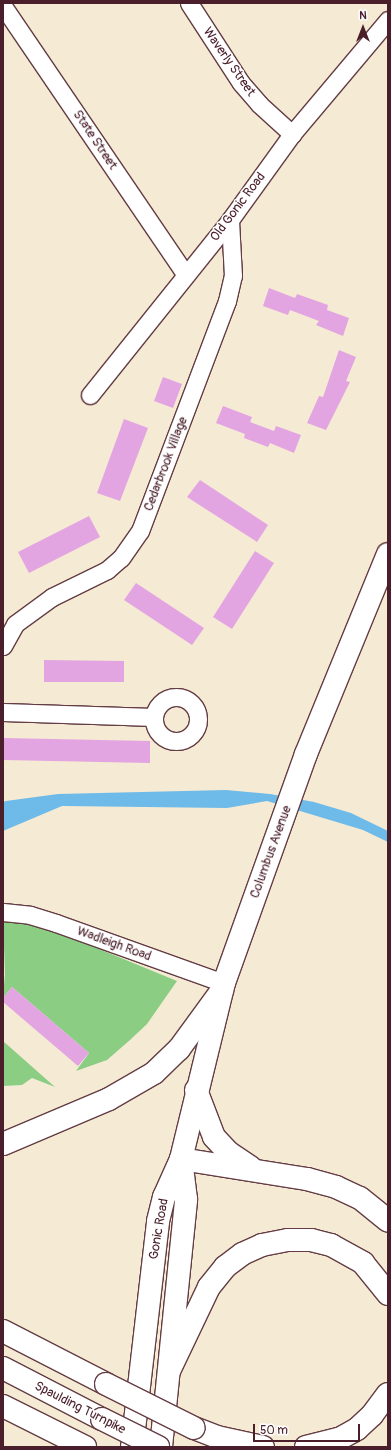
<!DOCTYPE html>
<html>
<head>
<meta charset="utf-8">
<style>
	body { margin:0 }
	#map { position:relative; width:391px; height:1450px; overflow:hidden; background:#f5ead4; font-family:Pangolin,sans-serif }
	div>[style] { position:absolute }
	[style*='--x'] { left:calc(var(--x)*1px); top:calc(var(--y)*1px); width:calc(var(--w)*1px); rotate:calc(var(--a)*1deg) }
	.green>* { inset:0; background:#8ccd84 }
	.water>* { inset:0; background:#6ebae8 }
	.building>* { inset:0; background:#e2a5e2 }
	.roads { filter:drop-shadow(1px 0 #643d44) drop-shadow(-1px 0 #643d44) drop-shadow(0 1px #643d44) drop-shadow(0 -1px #643d44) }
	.minor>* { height:17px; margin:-8.5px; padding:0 8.5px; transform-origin:8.5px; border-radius:8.5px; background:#fff }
	.minor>.ring { margin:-8.5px; padding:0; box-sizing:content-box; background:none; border:17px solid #fff; border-radius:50% }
	.primary>* { height:22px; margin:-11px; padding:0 11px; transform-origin:11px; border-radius:11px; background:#fff }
	.trunk>* { height:22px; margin:-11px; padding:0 11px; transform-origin:11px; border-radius:11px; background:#fff }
	.motorway>* { height:22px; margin:-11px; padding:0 11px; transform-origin:11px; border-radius:11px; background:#fff }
	.bridges { filter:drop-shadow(1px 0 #643d44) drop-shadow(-1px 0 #643d44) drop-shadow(0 1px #643d44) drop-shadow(0 -1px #643d44) }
	.motorway-bridge>* { height:22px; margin:-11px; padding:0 11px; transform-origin:11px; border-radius:11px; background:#fff }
	span { translate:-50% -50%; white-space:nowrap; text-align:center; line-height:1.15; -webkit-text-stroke:3px #fff; paint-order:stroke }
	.street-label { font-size:13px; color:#4a1f2b }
	.frame { position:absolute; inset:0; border:4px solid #4a1f2b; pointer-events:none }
	.north { position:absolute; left:343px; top:8px; width:40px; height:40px; -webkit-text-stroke:3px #fff; paint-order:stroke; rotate:0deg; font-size:11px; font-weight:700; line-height:16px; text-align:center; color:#4a1f2b }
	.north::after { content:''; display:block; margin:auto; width:14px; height:18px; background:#4a1f2b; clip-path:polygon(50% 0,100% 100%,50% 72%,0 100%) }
	.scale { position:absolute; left:253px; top:1424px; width:107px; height:18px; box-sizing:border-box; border:2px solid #4a1f2b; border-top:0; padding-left:5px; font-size:12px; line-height:14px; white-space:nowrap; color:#4a1f2b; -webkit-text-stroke:3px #fff; paint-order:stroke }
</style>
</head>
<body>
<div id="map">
	<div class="green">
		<i style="clip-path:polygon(3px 920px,48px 928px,177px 981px,147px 1024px,130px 1040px,107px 1060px,76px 1071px,89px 1053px,12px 987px,3px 998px,5px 974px)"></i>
		<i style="clip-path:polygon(3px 1041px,55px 1087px,32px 1078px,22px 1085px,3px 1086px)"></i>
	</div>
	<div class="water">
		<i style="clip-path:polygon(226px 790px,270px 794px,314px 802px,351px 813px,388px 831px,388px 842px,363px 830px,267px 801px,227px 808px,62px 806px,3px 831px,3px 802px,6px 801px,58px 794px)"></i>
	</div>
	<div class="building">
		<i style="clip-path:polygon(269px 288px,295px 298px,297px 294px,328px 305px,327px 310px,349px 318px,343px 336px,316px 325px,319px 321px,290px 310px,288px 315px,263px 306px)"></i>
		<i style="clip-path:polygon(339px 350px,356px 357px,346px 381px,350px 382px,326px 430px,307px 423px,319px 396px,323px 397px)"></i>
		<i style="clip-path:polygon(163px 377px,182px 384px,173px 408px,154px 401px)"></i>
		<i style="clip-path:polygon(223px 406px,252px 417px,250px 422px,274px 431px,276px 426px,301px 435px,294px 453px,270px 443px,268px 447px,244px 438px,245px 434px,216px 423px)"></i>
		<i style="clip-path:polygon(124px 419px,148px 428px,120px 501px,97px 493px)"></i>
		<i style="clip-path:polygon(200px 480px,268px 525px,257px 542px,187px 497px)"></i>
		<i style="clip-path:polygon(89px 516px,100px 537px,29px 573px,18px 552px)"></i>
		<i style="clip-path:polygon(255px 551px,274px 563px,232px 629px,213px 617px)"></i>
		<i style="clip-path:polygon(136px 583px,204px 628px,192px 645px,124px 600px)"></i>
		<i style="clip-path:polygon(44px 660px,124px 661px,124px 682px,44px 682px)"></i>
		<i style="clip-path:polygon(3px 738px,150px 741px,150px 763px,3px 760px)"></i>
		<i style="clip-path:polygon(12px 987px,89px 1053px,78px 1066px,3px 1002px,3px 998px)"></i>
	</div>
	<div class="roads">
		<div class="minor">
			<i style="--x:189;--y:3;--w:95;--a:57"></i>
			<i style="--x:241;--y:83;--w:28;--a:49"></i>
			<i style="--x:259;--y:104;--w:45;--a:42.3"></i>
			<i style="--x:3;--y:6;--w:325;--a:55.8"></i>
			<i style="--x:90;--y:395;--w:224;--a:-51.3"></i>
			<i style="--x:230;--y:220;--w:106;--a:-54.2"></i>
			<i style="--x:292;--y:134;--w:149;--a:-49.9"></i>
			<i style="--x:3;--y:646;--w:25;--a:-61"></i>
			<i style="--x:15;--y:624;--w:46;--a:-36.1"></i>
			<i style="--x:52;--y:597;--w:61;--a:-26.1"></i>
			<i style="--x:107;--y:570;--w:18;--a:-41"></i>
			<i style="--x:121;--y:558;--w:33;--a:-55"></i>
			<i style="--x:140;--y:531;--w:246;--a:-69.3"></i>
			<i style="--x:227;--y:301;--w:26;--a:-77"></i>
			<i style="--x:233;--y:276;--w:56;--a:-93.1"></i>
			<i class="ring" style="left:154px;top:697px;width:27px;height:27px"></i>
			<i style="--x:3;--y:712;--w:151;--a:1.9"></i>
			<i style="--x:3;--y:912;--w:27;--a:6"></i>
			<i style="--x:30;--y:915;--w:27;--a:17"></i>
			<i style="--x:56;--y:923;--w:178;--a:19.7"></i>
		</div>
		<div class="primary">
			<i style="--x:181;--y:1159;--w:181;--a:-76.3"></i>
			<i style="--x:224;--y:983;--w:243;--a:-70.3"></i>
			<i style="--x:306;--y:754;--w:216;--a:-67.7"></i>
		</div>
		<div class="trunk">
			<i style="--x:132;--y:1447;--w:227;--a:-83.4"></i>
			<i style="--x:158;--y:1221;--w:25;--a:-76"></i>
			<i style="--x:164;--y:1197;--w:42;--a:-65.9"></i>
			<i style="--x:161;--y:1447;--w:249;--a:-84.2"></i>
			<i style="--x:186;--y:1199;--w:40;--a:-97.1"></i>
		</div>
		<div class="motorway">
			<i style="--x:196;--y:1090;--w:50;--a:69"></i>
			<i style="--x:214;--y:1137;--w:21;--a:47"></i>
			<i style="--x:228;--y:1152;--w:27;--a:34"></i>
			<i style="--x:3;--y:1144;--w:115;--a:-23"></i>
			<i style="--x:109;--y:1099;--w:52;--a:-30"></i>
			<i style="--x:154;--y:1073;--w:35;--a:-44"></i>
			<i style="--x:179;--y:1049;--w:73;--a:-53.9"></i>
			<i style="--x:181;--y:1159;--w:128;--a:9"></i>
			<i style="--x:307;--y:1179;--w:30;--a:15"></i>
			<i style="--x:336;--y:1187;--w:26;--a:25"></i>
			<i style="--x:360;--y:1198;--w:36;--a:39"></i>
			<i style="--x:3;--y:1331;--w:116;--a:27.2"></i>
			<i style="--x:3;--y:1368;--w:111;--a:27.3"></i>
			<i style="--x:169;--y:1371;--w:93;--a:-64.5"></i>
			<i style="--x:209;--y:1287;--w:26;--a:-51"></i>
			<i style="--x:225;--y:1267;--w:21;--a:-37"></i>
			<i style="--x:242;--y:1254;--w:22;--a:-24"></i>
			<i style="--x:262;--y:1245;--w:26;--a:-11"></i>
			<i style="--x:288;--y:1240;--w:23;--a:0"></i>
			<i style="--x:311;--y:1240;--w:21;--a:14"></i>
			<i style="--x:331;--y:1245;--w:37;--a:29"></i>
			<i style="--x:363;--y:1263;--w:40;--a:51"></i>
			<i style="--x:3;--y:1406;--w:92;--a:26.6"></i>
			<i style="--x:194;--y:1428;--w:25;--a:21"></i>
			<i style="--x:217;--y:1437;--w:47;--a:12.3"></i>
			<i style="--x:306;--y:1447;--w:34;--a:-14"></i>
			<i style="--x:339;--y:1439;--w:21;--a:-29"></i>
			<i style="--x:357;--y:1429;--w:21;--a:-43"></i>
			<i style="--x:372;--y:1415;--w:26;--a:-53"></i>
		</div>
	</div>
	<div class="bridges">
		<div class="motorway-bridge">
			<i style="--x:106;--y:1384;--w:98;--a:26.6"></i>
			<i style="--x:102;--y:1419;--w:63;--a:26.6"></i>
		</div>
	</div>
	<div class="street-label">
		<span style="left:229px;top:62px;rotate:55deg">Waverly Street</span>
		<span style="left:95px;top:140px;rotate:56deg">State Street</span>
		<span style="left:238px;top:207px;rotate:-53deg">Old Gonic Road</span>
		<span style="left:166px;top:464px;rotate:-69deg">Cedarbrook Village</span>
		<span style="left:271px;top:852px;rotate:-70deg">Columbus Avenue</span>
		<span style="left:114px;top:944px;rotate:20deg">Wadleigh Road</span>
		<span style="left:159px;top:1229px;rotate:-80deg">Gonic Road</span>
		<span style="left:80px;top:1408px;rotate:27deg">Spaulding Turnpike</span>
	</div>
	<div class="frame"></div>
	<div class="north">N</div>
	<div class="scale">50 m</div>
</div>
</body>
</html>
